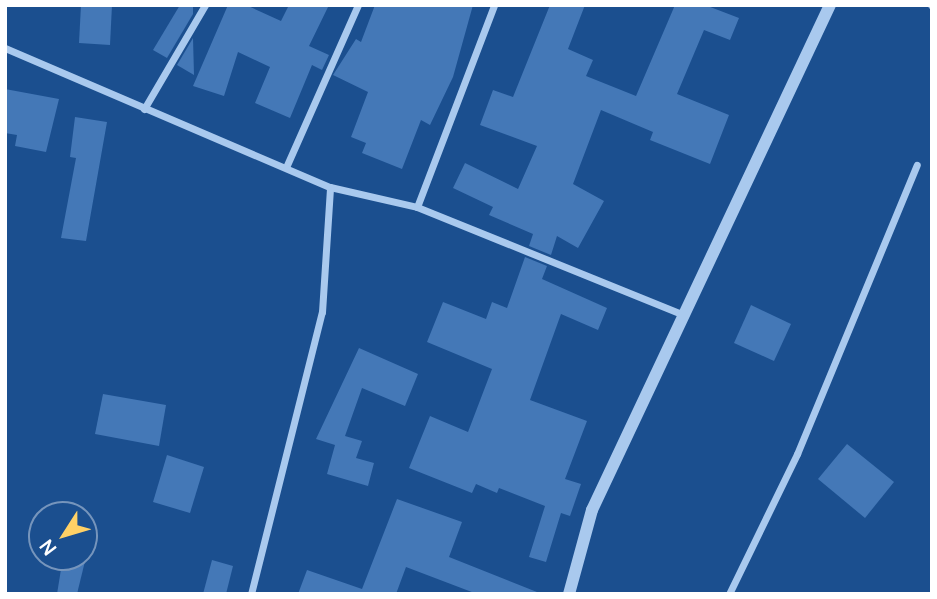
<!DOCTYPE html>
<html>
<head>
<meta charset="utf-8">
<style>
	body { margin:0 }
	#map { position:relative; width:937px; height:599px; overflow:hidden; background:#1b4f8f; font-family:Manrope,sans-serif }
	div>[style] { position:absolute }
	[style*='--x'] { left:calc(var(--x)*1px); top:calc(var(--y)*1px); width:calc(var(--w)*1px); rotate:calc(var(--a)*1deg) }
	.building>* { inset:0; background:#4478b7 }
	.minor>* { height:7px; margin:-3.5px; padding:0 3.5px; transform-origin:3.5px; border-radius:3.5px; background:#a9c9ee }
	.tertiary>* { height:12px; margin:-6px; padding:0 6px; transform-origin:6px; border-radius:6px; background:#a9c9ee }
	span { translate:-50% -50%; white-space:nowrap; text-align:center; line-height:1.15; -webkit-text-stroke:7px #1b4f8f; paint-order:stroke }
	.frame { position:absolute; inset:0; border:7px solid #fff; pointer-events:none }
	.north { position:absolute; left:28px; top:501px; width:70px; height:70px; box-sizing:border-box; background:#1b4f8f; border:2px solid #7695bc; border-radius:50%; rotate:233deg; font-size:19px; font-weight:700; line-height:28px; text-align:center; color:#fff }
	.north::after { content:''; display:block; margin:auto; width:24px; height:32px; background:#ffd166; clip-path:polygon(50% 0,100% 100%,50% 72%,0 100%) }
</style>
</head>
<body>
<div id="map">
	<div class="building">
		<i style="clip-path:polygon(81px 5px,112px 5px,110px 45px,79px 43px)"></i>
		<i style="clip-path:polygon(180px 5px,193px 5px,193px 14px,167px 58px,153px 50px)"></i>
		<i style="clip-path:polygon(228px 5px,246px 5px,281px 21px,289px 5px,329px 5px,309px 46px,329px 55px,322px 70px,312px 65px,290px 118px,255px 103px,270px 67px,238px 52px,224px 96px,193px 86px)"></i>
		<i style="clip-path:polygon(375px 5px,473px 5px,453px 77px,430px 125px,421px 120px,402px 169px,362px 153px,366px 143px,351px 137px,368px 92px,333px 75px,356px 39px,361px 42px)"></i>
		<i style="clip-path:polygon(550px 5px,585px 5px,568px 49px,593px 60px,586px 76px,636px 96px,675px 5px,705px 5px,739px 18px,730px 40px,704px 30px,677px 94px,729px 115px,710px 164px,650px 140px,653px 132px,601px 110px,573px 184px,604px 201px,578px 248px,557px 236px,551px 255px,529px 246px,533px 234px,489px 215px,493px 207px,453px 188px,465px 163px,518px 189px,537px 146px,480px 125px,493px 90px,513px 97px)"></i>
		<i style="clip-path:polygon(193px 38px,194px 75px,177px 65px)"></i>
		<i style="clip-path:polygon(5px 89px,59px 99px,46px 152px,15px 146px,17px 135px,5px 133px)"></i>
		<i style="clip-path:polygon(75px 117px,107px 122px,86px 241px,61px 238px,76px 158px,70px 157px)"></i>
		<i style="clip-path:polygon(525px 257px,547px 266px,542px 279px,607px 308px,598px 330px,561px 314px,530px 400px,587px 421px,565px 479px,581px 484px,570px 516px,561px 513px,546px 562px,529px 557px,545px 506px,499px 488px,497px 493px,476px 484px,472px 493px,409px 468px,430px 416px,468px 432px,492px 369px,427px 342px,443px 302px,486px 319px,492px 302px,507px 308px)"></i>
		<i style="clip-path:polygon(751px 305px,791px 324px,774px 361px,734px 343px)"></i>
		<i style="clip-path:polygon(359px 348px,418px 374px,405px 406px,362px 388px,345px 436px,362px 441px,356px 458px,374px 463px,368px 486px,327px 474px,335px 445px,316px 439px)"></i>
		<i style="clip-path:polygon(103px 394px,166px 405px,159px 446px,95px 434px)"></i>
		<i style="clip-path:polygon(847px 444px,894px 482px,865px 518px,818px 479px)"></i>
		<i style="clip-path:polygon(167px 455px,204px 467px,190px 513px,153px 502px)"></i>
		<i style="clip-path:polygon(397px 499px,462px 522px,449px 557px,542px 594px,477px 594px,406px 567px,396px 594px,298px 594px,307px 570px,362px 589px)"></i>
		<i style="clip-path:polygon(63px 557px,86px 557px,77px 594px,57px 594px)"></i>
		<i style="clip-path:polygon(212px 560px,233px 566px,226px 594px,203px 594px)"></i>
	</div>
	<div class="minor">
		<i style="--x:931;--y:5;--w:1;--a:45"></i>
		<i style="--x:5;--y:48;--w:353;--a:23.2"></i>
		<i style="--x:330;--y:187;--w:89;--a:12.9"></i>
		<i style="--x:417;--y:207;--w:286;--a:22"></i>
		<i style="--x:144;--y:109;--w:121;--a:-59.6"></i>
		<i style="--x:287;--y:165;--w:175;--a:-66.1"></i>
		<i style="--x:417;--y:207;--w:216;--a:-69.1"></i>
		<i style="--x:251;--y:594;--w:291;--a:-75.9"></i>
		<i style="--x:322;--y:312;--w:125;--a:-86.3"></i>
		<i style="--x:729;--y:594;--w:156;--a:-64.1"></i>
		<i style="--x:797;--y:454;--w:313;--a:-67.5"></i>
	</div>
	<div class="tertiary">
		<i style="--x:569;--y:594;--w:87;--a:-74.7"></i>
		<i style="--x:592;--y:510;--w:558;--a:-64.77"></i>
	</div>
	<div class="frame"></div>
	<div class="north">N</div>
</div>
</body>
</html>
